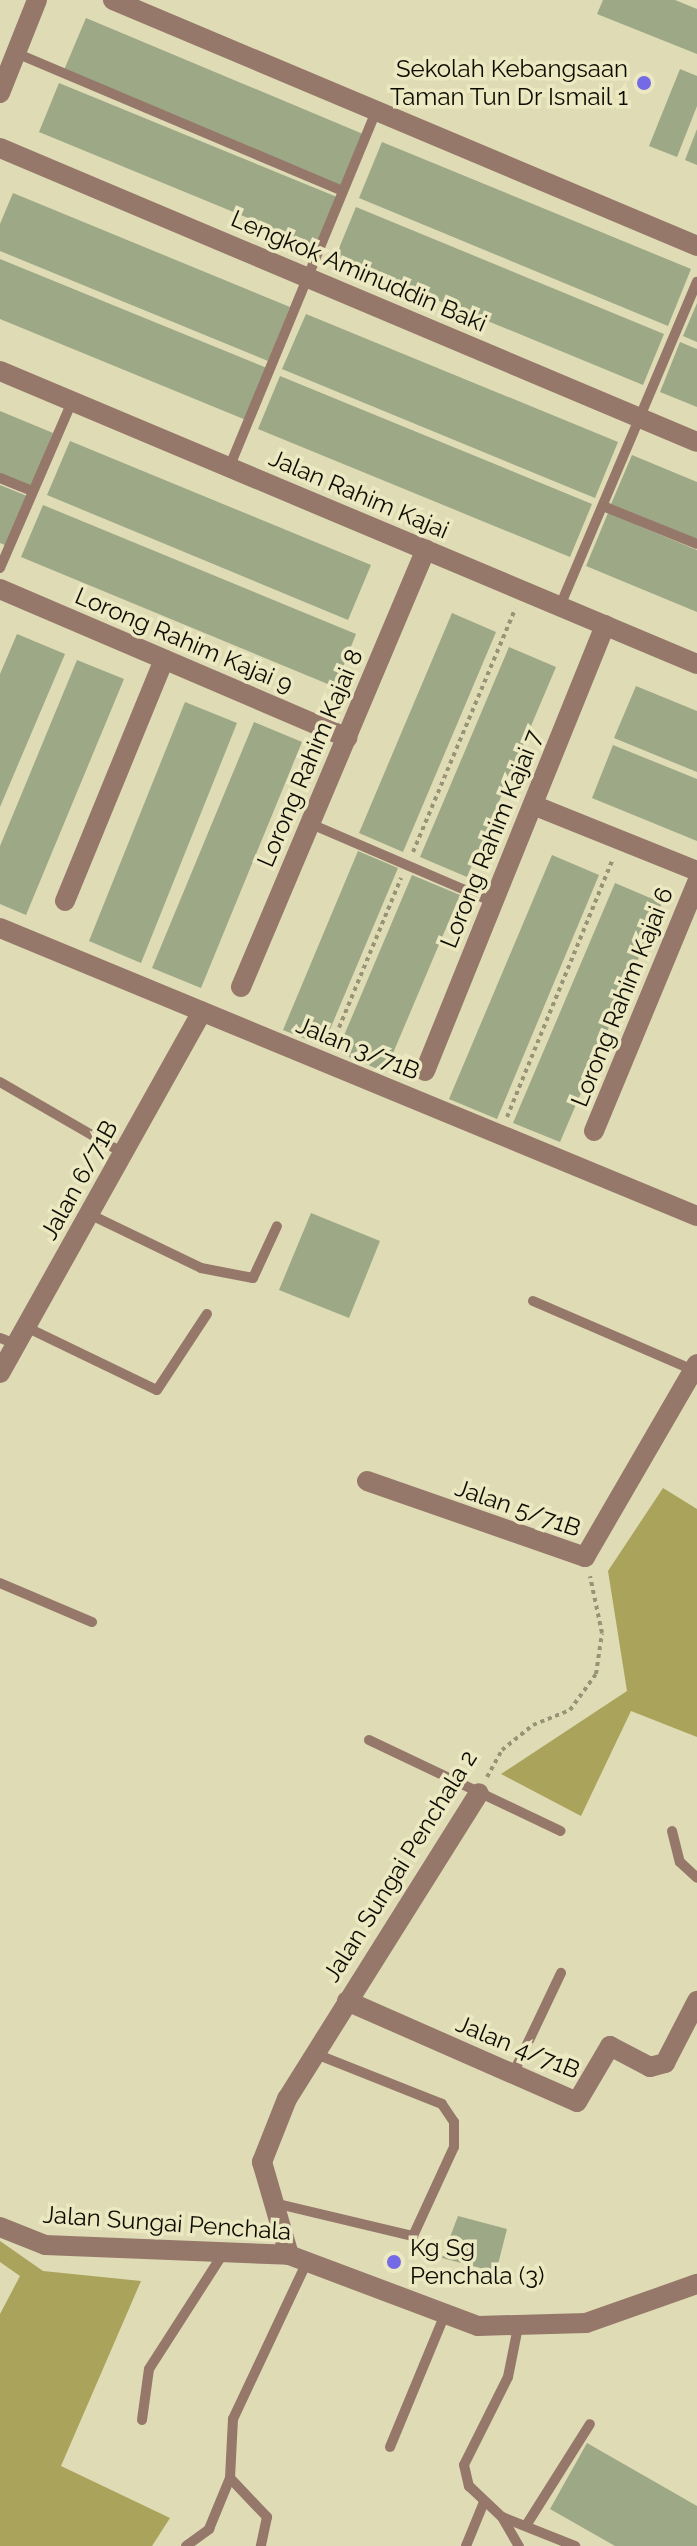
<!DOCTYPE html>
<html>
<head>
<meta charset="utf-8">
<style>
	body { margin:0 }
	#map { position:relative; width:697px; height:2546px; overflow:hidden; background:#dfdbb5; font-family:Raleway,sans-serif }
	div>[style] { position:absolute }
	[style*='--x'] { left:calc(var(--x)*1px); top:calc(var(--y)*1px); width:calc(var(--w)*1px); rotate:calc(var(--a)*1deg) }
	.forest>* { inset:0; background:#aaa35b }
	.building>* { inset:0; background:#9ca886 }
	.path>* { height:4px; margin-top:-2px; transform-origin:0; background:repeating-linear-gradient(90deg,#969377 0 4px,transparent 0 8px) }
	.service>* { height:10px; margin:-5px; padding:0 5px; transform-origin:5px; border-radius:5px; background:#96786b }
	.minor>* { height:20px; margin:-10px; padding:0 10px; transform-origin:10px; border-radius:10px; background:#96786b }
	.tertiary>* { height:20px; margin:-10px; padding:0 10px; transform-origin:10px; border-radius:10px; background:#96786b }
	.dots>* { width:22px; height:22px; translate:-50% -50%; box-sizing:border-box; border:4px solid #ece9c2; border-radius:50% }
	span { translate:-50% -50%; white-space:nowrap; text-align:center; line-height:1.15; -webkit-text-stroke:7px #ece9c2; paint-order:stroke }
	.poi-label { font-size:24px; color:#0d0c02 }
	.right { translate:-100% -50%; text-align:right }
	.left { translate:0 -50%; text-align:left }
	.street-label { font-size:24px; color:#0d0c02 }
</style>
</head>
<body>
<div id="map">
	<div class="forest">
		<i style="clip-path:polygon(663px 1488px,697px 1509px,697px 1737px,631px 1711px,581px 1816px,501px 1774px,627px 1691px,608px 1571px)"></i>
		<i style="clip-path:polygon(0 2241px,43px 2271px,141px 2281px,61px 2466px,170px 2518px,152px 2546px,0 2546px,0 2314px,20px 2276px,0 2262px)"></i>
	</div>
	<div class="building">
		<i style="clip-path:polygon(603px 0,675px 0,697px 9px,697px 54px,597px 14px)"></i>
		<i style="clip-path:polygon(86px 18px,363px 134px,341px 186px,64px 70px)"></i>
		<i style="clip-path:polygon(680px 69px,697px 76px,697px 106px,677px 157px,649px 146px)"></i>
		<i style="clip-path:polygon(59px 83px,337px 197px,316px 246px,39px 132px)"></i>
		<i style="clip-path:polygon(697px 129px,697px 165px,685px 160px)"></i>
		<i style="clip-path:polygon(382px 142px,691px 269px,668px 326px,359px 198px)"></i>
		<i style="clip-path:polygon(13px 193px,290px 307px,268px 361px,0 251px,0 224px)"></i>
		<i style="clip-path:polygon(356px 207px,664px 334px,643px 385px,335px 258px)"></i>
		<i style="clip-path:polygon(0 259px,267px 368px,246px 420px,0 319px)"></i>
		<i style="clip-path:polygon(697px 303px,697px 342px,683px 336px)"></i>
		<i style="clip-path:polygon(306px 314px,618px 442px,595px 498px,282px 369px)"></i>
		<i style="clip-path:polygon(680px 342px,697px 349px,697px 407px,660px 392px)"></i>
		<i style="clip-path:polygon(280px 376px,592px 504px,570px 557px,258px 429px)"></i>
		<i style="clip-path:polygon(0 411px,53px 433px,31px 487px,0 474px)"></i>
		<i style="clip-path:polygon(70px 441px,371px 565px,348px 620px,47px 495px)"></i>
		<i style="clip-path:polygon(632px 455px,697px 482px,697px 539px,611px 504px)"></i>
		<i style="clip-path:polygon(0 485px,27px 496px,7px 546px,0 543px)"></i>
		<i style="clip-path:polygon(43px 505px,356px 634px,335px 687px,21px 557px)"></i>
		<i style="clip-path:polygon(608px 513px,697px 550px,697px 612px,586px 566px)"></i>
		<i style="clip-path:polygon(452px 613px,496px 632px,403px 852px,359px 833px)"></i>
		<i style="clip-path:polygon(17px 634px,65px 654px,0 807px,0 674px)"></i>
		<i style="clip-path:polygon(509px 647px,556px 667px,467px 877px,420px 857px)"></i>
		<i style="clip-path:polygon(77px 660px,124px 679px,26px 915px,0 904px,0 846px)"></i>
		<i style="clip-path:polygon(636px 686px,697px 711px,697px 772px,614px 738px)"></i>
		<i style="clip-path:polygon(185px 702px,237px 723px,141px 963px,89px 941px)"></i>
		<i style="clip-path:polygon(254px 722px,302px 742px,201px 988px,152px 968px)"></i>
		<i style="clip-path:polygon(613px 745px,697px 779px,697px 841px,592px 798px)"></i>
		<i style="clip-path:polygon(358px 851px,398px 868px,323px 1046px,283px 1030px)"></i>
		<i style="clip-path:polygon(552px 855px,599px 875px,497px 1119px,449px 1099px)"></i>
		<i style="clip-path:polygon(412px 875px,460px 895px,385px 1072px,337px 1052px)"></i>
		<i style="clip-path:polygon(615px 883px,662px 903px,560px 1142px,513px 1123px)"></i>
		<i style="clip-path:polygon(311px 1213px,380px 1241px,349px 1318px,279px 1290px)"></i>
		<i style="clip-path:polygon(458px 2216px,507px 2229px,496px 2272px,442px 2258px)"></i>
		<i style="clip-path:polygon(587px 2443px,697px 2506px,697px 2546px,615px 2546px,550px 2509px)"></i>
	</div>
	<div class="path">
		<i style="--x:413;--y:852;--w:264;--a:-67.2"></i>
		<i style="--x:336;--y:1035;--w:170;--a:-67.5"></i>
		<i style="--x:507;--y:1117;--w:279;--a:-67.7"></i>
		<i style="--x:487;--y:1777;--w:31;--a:-61"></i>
		<i style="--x:502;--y:1750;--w:40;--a:-39"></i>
		<i style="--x:533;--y:1725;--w:40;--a:-22"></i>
		<i style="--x:570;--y:1710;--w:44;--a:-54.2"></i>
		<i style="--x:596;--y:1674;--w:41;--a:-81.7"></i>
		<i style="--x:602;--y:1633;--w:58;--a:-101.9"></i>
	</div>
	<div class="service">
		<i style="--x:16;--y:53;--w:354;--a:22.9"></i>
		<i style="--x:229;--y:468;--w:386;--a:-67.6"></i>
		<i style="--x:0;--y:478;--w:35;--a:22"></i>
		<i style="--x:603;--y:506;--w:101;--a:22"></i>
		<i style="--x:0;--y:568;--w:181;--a:-66.6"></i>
		<i style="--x:560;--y:606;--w:352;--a:-67.1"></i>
		<i style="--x:311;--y:824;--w:198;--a:23.2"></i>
		<i style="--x:0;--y:1082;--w:142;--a:30"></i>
		<i style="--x:89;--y:1214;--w:124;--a:25.7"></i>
		<i style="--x:201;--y:1268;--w:53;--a:10.9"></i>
		<i style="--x:253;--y:1278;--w:57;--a:-65.2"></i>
		<i style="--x:533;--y:1301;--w:174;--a:23.3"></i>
		<i style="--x:26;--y:1327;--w:145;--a:25.7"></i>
		<i style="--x:157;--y:1390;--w:91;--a:-56.7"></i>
		<i style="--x:0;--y:1338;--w:17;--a:21"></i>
		<i style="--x:0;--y:1583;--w:100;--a:23"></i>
		<i style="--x:369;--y:1740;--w:212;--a:25.4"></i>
		<i style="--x:672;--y:1831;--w:32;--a:76"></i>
		<i style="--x:680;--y:1862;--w:23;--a:43"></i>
		<i style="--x:513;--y:2074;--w:112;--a:-64.6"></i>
		<i style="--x:274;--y:2203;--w:143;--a:13.4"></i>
		<i style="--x:413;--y:2236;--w:98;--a:-65.3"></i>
		<i style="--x:454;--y:2147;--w:25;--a:-90"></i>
		<i style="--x:454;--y:2122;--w:22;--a:-124"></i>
		<i style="--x:442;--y:2104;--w:136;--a:-158.4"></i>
		<i style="--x:518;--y:2327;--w:51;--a:101.3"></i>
		<i style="--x:508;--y:2377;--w:98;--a:116.6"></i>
		<i style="--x:464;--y:2465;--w:22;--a:77"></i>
		<i style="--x:469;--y:2486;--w:45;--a:43.2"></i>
		<i style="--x:502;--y:2517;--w:34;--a:60"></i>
		<i style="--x:142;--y:2420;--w:51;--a:-82.2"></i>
		<i style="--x:149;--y:2369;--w:139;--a:-57.3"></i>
		<i style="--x:390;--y:2447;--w:144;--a:-67.5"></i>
		<i style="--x:230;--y:2478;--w:54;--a:46.5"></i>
		<i style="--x:267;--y:2517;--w:30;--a:102"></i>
		<i style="--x:502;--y:2517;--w:79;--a:21.7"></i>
		<i style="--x:527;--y:2524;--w:118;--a:-57.8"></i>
		<i style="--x:186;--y:2546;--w:29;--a:-36"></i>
		<i style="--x:209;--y:2529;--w:55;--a:-67.6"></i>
		<i style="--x:230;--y:2478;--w:59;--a:-87.1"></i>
		<i style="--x:233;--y:2419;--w:174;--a:-64.8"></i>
		<i style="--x:466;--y:2546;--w:48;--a:-67.8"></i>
	</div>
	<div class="minor">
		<i style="--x:113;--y:0;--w:634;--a:22.84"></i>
		<i style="--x:0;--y:93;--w:100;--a:-68.3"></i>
		<i style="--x:0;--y:148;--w:756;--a:22.87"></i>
		<i style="--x:0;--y:371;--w:756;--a:22.8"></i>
		<i style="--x:0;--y:589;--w:378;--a:23.2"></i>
		<i style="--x:533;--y:805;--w:177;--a:21.9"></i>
		<i style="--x:65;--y:901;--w:261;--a:-67.7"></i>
		<i style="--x:0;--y:928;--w:754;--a:22.45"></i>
		<i style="--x:241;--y:987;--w:475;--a:-67.1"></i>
		<i style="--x:425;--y:1071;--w:481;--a:-68"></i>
		<i style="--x:594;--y:1131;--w:269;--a:-67.5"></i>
		<i style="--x:0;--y:1373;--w:414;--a:-60.8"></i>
		<i style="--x:367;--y:1481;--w:231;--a:19.2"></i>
		<i style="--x:585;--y:1557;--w:223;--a:-59.9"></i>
		<i style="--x:347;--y:2001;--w:251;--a:23.7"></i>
		<i style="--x:577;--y:2102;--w:65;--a:-59.5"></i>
		<i style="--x:610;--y:2046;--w:45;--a:27.7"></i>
		<i style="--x:650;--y:2067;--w:16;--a:-15"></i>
		<i style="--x:665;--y:2063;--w:70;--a:-62.7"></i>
		<i style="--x:289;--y:2255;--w:97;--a:-106.2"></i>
		<i style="--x:262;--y:2162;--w:68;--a:-68.4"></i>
		<i style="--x:287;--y:2099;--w:361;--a:-57.9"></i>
	</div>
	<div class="tertiary">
		<i style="--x:0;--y:2227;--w:48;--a:21.8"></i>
		<i style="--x:45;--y:2245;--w:244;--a:2.3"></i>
		<i style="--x:289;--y:2255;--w:202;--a:20.6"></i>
		<i style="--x:478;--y:2326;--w:108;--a:-1.6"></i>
		<i style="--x:586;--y:2323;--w:118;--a:-19.4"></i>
	</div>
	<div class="dots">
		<i style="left:644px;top:83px;background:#746ae5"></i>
		<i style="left:394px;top:2262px;background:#746ae5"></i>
	</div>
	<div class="poi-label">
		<span class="right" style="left:628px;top:83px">Sekolah Kebangsaan<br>Taman Tun Dr Ismail 1</span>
		<span class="left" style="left:410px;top:2262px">Kg Sg<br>Penchala (3)</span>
	</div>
	<div class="street-label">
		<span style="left:359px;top:271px;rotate:23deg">Lengkok Aminuddin Baki</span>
		<span style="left:359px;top:494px;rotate:23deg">Jalan Rahim Kajai</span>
		<span style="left:184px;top:640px;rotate:23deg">Lorong Rahim Kajai 9</span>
		<span style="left:310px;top:758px;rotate:-67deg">Lorong Rahim Kajai 8</span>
		<span style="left:491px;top:839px;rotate:-68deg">Lorong Rahim Kajai 7</span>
		<span style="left:622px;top:997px;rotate:-68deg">Lorong Rahim Kajai 6</span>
		<span style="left:358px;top:1048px;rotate:22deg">Jalan 3/71B</span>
		<span style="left:79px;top:1180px;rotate:-61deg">Jalan 6/71B</span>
		<span style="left:518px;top:1508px;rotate:19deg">Jalan 5/71B</span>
		<span style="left:400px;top:1866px;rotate:-58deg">Jalan Sungai Penchala 2</span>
		<span style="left:518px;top:2047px;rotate:22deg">Jalan 4/71B</span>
		<span style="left:167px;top:2223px;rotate:4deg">Jalan Sungai Penchala</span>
	</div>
</div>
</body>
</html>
